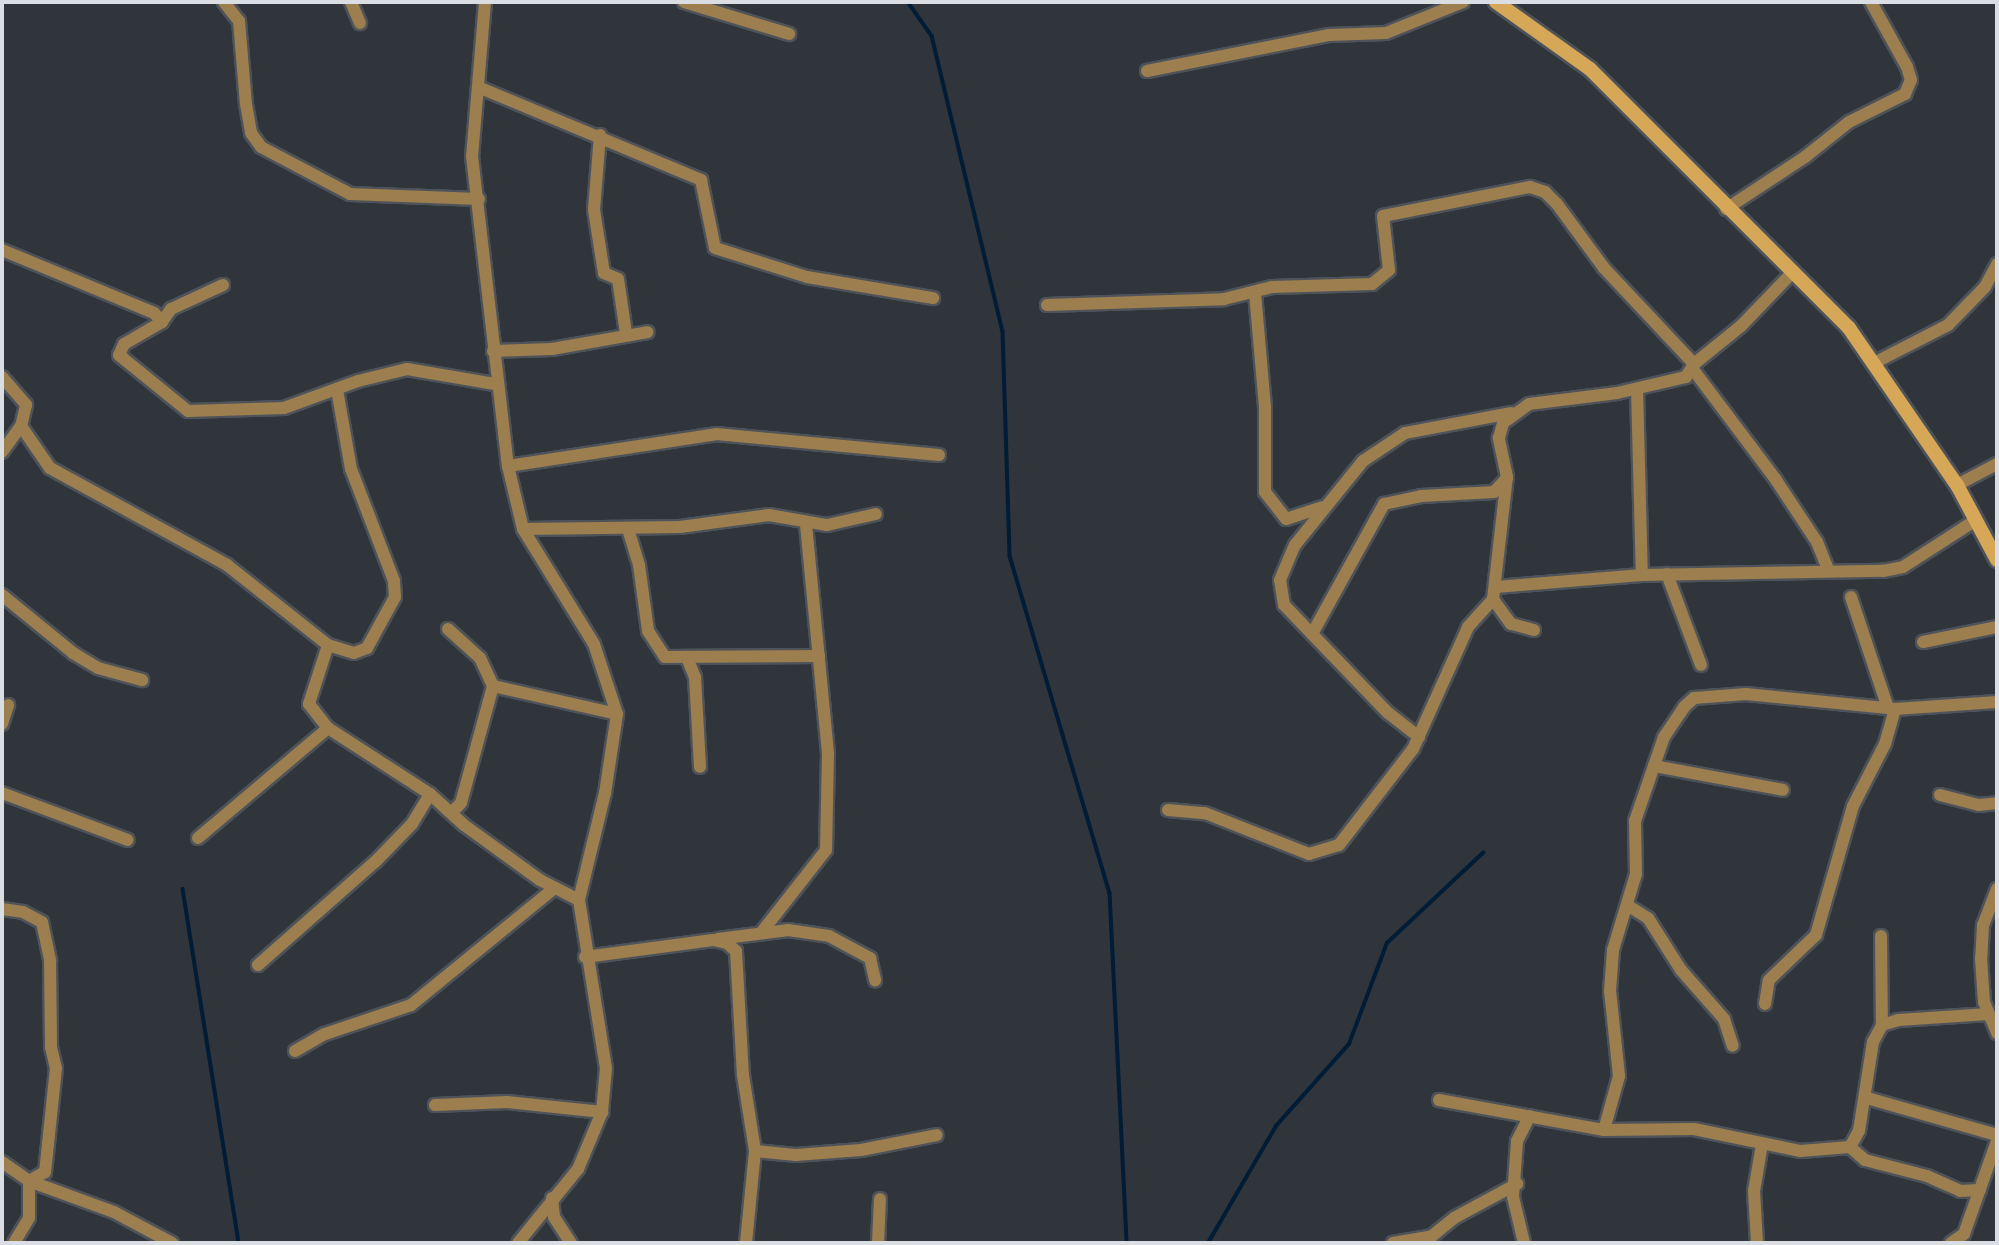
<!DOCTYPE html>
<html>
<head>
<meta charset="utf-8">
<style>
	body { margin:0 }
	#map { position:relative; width:1999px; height:1245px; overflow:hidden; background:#2f353b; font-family:Signika,sans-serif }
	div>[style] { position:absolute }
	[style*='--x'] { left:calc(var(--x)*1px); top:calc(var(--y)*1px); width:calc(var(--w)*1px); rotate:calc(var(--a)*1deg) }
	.stream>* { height:3.5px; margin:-1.75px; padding:0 1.75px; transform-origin:1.75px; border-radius:1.75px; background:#001c36 }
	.roads { filter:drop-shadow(2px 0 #4e5359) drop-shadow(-2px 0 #4e5359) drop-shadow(0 2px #4e5359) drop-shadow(0 -2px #4e5359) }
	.street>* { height:12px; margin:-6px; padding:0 6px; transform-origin:6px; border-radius:6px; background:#9c7e4f }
	.secondary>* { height:14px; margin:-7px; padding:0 7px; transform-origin:7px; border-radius:7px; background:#d7a758 }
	span { translate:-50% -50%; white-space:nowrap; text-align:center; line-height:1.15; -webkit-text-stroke:5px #191c1f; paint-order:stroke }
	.frame { position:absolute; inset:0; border:4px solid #dadee2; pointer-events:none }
</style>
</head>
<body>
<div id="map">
	<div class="stream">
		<i style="--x:908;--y:2;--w:42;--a:54.8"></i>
		<i style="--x:932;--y:36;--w:303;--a:76.5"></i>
		<i style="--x:1003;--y:331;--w:225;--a:88.2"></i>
		<i style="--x:1010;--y:556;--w:352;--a:73.5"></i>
		<i style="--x:1110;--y:893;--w:350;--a:87.2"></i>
		<i style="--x:183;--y:889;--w:358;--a:81"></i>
		<i style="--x:1208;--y:1243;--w:135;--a:-59.8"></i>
		<i style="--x:1276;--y:1126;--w:110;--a:-48.3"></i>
		<i style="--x:1349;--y:1044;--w:108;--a:-69.4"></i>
		<i style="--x:1387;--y:943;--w:132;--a:-43.2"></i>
	</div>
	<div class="roads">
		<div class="street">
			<i style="--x:224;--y:2;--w:24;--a:52"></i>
			<i style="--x:239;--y:21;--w:83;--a:85.2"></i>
			<i style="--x:246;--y:104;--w:29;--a:80"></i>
			<i style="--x:251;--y:133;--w:17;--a:54"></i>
			<i style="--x:261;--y:147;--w:101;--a:27.8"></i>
			<i style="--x:350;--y:194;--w:129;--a:2.2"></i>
			<i style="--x:351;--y:2;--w:23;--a:67"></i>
			<i style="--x:485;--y:2;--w:155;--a:94.8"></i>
			<i style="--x:472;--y:156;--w:312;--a:83.4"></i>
			<i style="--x:508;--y:466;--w:65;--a:76.6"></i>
			<i style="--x:523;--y:529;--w:135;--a:58.3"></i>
			<i style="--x:594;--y:644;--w:74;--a:71.8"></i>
			<i style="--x:617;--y:714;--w:80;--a:98.6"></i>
			<i style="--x:605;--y:793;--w:110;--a:103.7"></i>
			<i style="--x:579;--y:900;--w:170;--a:80.9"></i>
			<i style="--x:606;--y:1068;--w:44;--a:95.2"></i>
			<i style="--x:602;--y:1112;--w:62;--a:112.8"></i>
			<i style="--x:578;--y:1169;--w:95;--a:129"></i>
			<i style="--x:684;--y:2;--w:110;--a:16.9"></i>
			<i style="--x:1147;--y:71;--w:186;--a:-11.2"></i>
			<i style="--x:1329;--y:35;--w:57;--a:-2"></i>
			<i style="--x:1386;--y:33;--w:83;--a:-21.9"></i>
			<i style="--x:478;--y:87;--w:242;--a:22.6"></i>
			<i style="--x:701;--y:180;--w:69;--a:78.4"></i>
			<i style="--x:715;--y:248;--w:96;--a:17.5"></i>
			<i style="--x:807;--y:277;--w:128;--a:9.5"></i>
			<i style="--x:600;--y:135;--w:75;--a:94.6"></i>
			<i style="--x:594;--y:210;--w:64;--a:81"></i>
			<i style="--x:604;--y:273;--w:15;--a:23"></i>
			<i style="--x:618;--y:279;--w:55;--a:81.6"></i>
			<i style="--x:1726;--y:209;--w:95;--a:-33.4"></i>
			<i style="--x:1805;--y:157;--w:56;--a:-38.5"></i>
			<i style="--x:1849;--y:122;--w:63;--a:-26.6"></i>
			<i style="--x:1905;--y:94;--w:15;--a:-67"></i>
			<i style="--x:1911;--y:80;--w:14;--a:-107"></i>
			<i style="--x:1907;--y:67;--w:74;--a:-119"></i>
			<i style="--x:2;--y:250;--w:165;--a:22.5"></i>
			<i style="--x:154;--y:313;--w:12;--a:48"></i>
			<i style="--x:223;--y:285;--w:57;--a:155.2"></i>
			<i style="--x:171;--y:309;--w:16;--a:125"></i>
			<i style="--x:162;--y:322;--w:44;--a:149.9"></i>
			<i style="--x:124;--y:344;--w:12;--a:114"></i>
			<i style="--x:119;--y:355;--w:89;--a:39.1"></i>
			<i style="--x:188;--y:411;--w:96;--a:-1.8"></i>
			<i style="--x:284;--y:408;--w:79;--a:-20"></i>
			<i style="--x:358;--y:381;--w:50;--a:-13.8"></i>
			<i style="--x:407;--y:369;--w:89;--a:9.7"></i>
			<i style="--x:1255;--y:293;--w:114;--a:85"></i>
			<i style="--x:1265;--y:407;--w:85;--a:90"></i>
			<i style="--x:1265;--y:492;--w:34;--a:52"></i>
			<i style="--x:1286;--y:519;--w:38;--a:-18"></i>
			<i style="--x:1047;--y:305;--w:177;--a:-1.9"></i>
			<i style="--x:1224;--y:299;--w:49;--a:-14"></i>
			<i style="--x:1272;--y:287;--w:100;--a:-1.7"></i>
			<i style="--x:1372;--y:284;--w:22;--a:-39"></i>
			<i style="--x:1389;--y:270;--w:54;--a:-96.3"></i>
			<i style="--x:1383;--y:216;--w:150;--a:-11.2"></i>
			<i style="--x:1530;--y:187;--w:16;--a:18"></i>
			<i style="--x:1545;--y:192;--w:17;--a:45"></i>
			<i style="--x:1557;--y:204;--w:79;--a:53.7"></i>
			<i style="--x:1604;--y:268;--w:132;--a:46.8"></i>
			<i style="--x:493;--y:351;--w:59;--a:-1.9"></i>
			<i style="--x:552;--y:349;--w:97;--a:-10"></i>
			<i style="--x:1874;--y:363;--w:83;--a:-27.2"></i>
			<i style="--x:1948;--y:325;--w:53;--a:-45.8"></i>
			<i style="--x:1985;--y:287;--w:26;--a:-62"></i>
			<i style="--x:1692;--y:368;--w:140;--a:53.1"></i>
			<i style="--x:1776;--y:480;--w:74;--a:56.5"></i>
			<i style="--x:1817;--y:542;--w:31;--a:68"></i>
			<i style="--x:2;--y:377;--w:37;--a:49"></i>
			<i style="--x:26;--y:405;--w:22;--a:103"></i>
			<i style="--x:21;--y:426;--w:51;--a:55.4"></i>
			<i style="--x:50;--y:468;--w:202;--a:28.7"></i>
			<i style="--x:227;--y:565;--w:129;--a:38.4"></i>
			<i style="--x:328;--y:645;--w:62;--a:107.9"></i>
			<i style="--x:309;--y:704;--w:31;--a:52"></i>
			<i style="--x:328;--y:728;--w:121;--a:32.9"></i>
			<i style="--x:430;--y:794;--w:46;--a:42.4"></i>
			<i style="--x:464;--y:825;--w:94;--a:35.9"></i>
			<i style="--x:540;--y:880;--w:44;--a:27.1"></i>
			<i style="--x:1637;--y:389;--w:186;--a:88.5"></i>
			<i style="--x:2;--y:452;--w:32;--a:-54"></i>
			<i style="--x:508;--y:466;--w:210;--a:-8.7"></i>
			<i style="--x:716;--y:434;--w:224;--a:5.4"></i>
			<i style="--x:1957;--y:485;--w:45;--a:-27.7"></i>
			<i style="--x:523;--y:529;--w:157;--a:-0.7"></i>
			<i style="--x:680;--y:527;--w:90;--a:-7.7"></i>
			<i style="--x:769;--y:515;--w:59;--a:9.8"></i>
			<i style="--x:827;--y:525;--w:50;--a:-12.7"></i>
			<i style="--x:628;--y:529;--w:38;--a:73"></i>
			<i style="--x:639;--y:565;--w:67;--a:82.2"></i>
			<i style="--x:648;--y:631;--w:31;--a:57"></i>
			<i style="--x:665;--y:657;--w:154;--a:-0.4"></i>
			<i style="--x:1667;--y:574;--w:97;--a:69.5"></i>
			<i style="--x:1496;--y:587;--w:146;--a:-4.7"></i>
			<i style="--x:1642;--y:575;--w:241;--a:-1"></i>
			<i style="--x:1883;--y:571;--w:20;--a:-11"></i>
			<i style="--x:1903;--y:567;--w:87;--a:-32.8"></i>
			<i style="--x:2;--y:595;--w:92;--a:39.2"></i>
			<i style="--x:73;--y:653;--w:29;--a:31"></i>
			<i style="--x:98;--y:668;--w:46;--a:15.3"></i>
			<i style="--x:1851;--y:597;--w:117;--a:71.6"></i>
			<i style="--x:448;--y:629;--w:43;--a:42.2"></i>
			<i style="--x:480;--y:658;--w:31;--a:65"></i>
			<i style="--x:493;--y:686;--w:121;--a:105.3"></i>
			<i style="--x:461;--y:803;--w:13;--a:135"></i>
			<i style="--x:1534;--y:630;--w:24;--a:-165"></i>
			<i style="--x:1511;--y:624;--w:31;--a:-126"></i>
			<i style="--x:1493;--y:599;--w:123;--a:-83.5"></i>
			<i style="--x:1507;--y:477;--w:40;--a:-102"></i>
			<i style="--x:1499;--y:438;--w:16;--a:-75"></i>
			<i style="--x:1503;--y:423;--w:32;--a:-36"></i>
			<i style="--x:1529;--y:404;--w:89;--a:-7.1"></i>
			<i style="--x:1617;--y:393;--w:71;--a:-13.1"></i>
			<i style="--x:1686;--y:377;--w:15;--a:-58"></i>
			<i style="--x:1694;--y:364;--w:60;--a:-39"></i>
			<i style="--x:1741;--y:326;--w:75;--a:-46.1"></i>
			<i style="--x:1312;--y:634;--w:149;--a:-61"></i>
			<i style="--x:1384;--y:504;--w:38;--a:-12"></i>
			<i style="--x:1421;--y:496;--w:73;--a:-3.1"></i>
			<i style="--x:1494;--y:492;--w:19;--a:-47"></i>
			<i style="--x:1923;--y:642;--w:76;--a:-11.5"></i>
			<i style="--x:328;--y:645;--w:27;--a:17"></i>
			<i style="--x:354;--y:653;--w:14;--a:-21"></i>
			<i style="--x:367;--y:648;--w:58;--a:-61.2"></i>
			<i style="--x:395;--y:597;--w:16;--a:-94"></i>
			<i style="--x:394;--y:581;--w:120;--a:-111"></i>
			<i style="--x:351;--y:469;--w:80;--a:-100"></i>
			<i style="--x:688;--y:660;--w:18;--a:68"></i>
			<i style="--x:695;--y:677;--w:90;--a:86.8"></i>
			<i style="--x:493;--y:686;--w:127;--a:12.7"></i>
			<i style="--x:2;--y:724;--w:20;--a:-72"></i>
			<i style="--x:1419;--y:737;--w:39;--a:-142"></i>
			<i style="--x:1388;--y:713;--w:150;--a:-133.9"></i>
			<i style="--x:1284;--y:605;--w:25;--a:-99"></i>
			<i style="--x:1280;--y:580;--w:38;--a:-67"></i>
			<i style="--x:1295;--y:545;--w:108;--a:-51"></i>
			<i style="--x:1363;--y:461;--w:50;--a:-33.7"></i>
			<i style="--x:1405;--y:433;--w:108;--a:-10.7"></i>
			<i style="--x:1654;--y:766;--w:131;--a:10.5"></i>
			<i style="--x:2;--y:793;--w:134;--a:20.5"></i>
			<i style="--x:1940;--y:795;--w:40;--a:14.4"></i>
			<i style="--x:1979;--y:805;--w:18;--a:-6"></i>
			<i style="--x:1168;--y:810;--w:37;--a:5"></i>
			<i style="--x:1205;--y:813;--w:112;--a:21.5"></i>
			<i style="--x:1309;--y:854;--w:31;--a:-17"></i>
			<i style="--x:1339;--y:845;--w:121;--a:-52.4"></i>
			<i style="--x:1413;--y:749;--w:134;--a:-65.7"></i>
			<i style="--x:1468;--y:627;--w:38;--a:-48"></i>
			<i style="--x:198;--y:838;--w:170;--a:-40.2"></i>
			<i style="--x:1997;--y:889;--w:39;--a:111"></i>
			<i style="--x:1983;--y:925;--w:33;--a:93"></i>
			<i style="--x:1981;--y:958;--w:44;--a:86.1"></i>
			<i style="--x:1984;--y:1002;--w:34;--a:67"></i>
			<i style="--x:1627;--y:905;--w:25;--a:32"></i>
			<i style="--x:1648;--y:918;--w:62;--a:57.6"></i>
			<i style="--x:1681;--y:970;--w:65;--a:48.7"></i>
			<i style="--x:1724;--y:1019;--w:28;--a:72"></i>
			<i style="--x:2;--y:909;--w:21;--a:8"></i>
			<i style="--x:23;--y:912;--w:21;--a:28"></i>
			<i style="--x:42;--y:922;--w:40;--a:78"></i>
			<i style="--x:50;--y:961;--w:86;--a:89.3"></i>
			<i style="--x:51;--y:1047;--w:22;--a:77"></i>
			<i style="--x:56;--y:1068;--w:105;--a:96"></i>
			<i style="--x:45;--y:1172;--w:18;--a:151"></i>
			<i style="--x:29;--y:1181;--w:37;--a:90"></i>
			<i style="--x:29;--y:1218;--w:29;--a:121"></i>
			<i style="--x:761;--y:933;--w:105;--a:-51.9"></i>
			<i style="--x:826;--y:850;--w:97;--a:-88.8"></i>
			<i style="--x:828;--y:753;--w:231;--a:-95.5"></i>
			<i style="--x:1881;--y:936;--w:89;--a:89.4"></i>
			<i style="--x:718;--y:939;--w:71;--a:-7.3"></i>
			<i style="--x:788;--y:930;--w:41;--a:8.3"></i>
			<i style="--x:829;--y:936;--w:47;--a:28.2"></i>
			<i style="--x:870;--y:958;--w:23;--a:77"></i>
			<i style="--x:585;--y:957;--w:129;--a:-7.6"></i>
			<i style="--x:713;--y:940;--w:14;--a:12"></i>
			<i style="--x:727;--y:943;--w:12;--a:42"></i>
			<i style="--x:736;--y:951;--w:124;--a:86.8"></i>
			<i style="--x:743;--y:1075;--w:77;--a:81"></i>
			<i style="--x:755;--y:1151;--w:92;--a:95.6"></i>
			<i style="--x:258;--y:965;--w:156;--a:-41.4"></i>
			<i style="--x:375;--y:862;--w:53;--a:-45.8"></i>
			<i style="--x:412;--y:824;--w:35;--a:-59"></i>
			<i style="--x:1765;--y:1004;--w:24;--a:-81"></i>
			<i style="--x:1769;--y:980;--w:65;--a:-43.8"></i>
			<i style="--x:1816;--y:935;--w:134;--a:-74"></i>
			<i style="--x:1853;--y:806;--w:70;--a:-62.7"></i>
			<i style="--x:1885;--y:744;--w:36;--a:-74"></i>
			<i style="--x:295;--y:1051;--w:34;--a:-30"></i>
			<i style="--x:325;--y:1034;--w:91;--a:-18.6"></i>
			<i style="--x:411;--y:1005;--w:183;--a:-39.2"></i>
			<i style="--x:1867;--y:1098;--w:135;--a:15.9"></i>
			<i style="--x:1439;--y:1100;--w:168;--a:10.3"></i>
			<i style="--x:1604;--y:1130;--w:90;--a:-0.6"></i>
			<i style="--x:1694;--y:1129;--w:108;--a:11.7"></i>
			<i style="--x:1800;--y:1151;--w:50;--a:-4.6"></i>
			<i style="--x:1850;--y:1147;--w:20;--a:41"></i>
			<i style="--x:1865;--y:1160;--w:64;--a:14.5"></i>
			<i style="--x:1927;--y:1176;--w:36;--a:24"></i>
			<i style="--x:1960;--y:1191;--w:20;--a:-3"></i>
			<i style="--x:435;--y:1105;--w:72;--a:-2.4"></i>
			<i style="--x:507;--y:1102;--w:96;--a:6"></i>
			<i style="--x:1604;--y:1130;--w:56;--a:-74.5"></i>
			<i style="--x:1619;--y:1076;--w:85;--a:-96"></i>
			<i style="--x:1610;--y:991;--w:41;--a:-85.8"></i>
			<i style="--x:1613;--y:950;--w:79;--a:-73.2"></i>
			<i style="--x:1636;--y:874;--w:53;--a:-91.1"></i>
			<i style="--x:1635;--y:821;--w:89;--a:-71"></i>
			<i style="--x:1664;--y:737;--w:36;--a:-56"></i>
			<i style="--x:1684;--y:707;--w:13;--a:-42"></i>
			<i style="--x:1694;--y:698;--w:52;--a:-4.4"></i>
			<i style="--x:1746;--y:694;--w:150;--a:5.7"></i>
			<i style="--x:1895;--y:709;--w:102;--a:-3.9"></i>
			<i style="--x:1850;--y:1147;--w:18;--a:-61"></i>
			<i style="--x:1859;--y:1131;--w:90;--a:-81.1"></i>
			<i style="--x:1873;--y:1042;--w:19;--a:-62"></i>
			<i style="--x:1882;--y:1025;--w:17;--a:-17"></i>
			<i style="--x:1898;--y:1020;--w:91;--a:-3.8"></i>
			<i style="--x:755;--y:1151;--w:41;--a:5.6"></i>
			<i style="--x:796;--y:1155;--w:65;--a:-4.4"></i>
			<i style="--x:861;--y:1150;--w:77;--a:-11.2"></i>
			<i style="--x:2;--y:1162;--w:33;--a:35"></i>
			<i style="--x:29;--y:1181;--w:90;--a:20"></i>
			<i style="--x:114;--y:1212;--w:66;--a:28.1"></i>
			<i style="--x:552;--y:1198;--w:19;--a:84"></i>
			<i style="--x:554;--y:1217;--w:31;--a:57"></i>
			<i style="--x:878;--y:1243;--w:44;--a:-87.4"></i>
			<i style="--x:1393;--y:1243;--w:40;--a:-10"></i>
			<i style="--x:1432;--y:1236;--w:28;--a:-39"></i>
			<i style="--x:1454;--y:1218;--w:72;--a:-28.4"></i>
			<i style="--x:1524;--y:1243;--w:47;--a:-103.4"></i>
			<i style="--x:1513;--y:1197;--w:56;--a:-85.9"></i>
			<i style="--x:1517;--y:1141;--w:28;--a:-63"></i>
			<i style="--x:1757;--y:1243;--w:52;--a:-93.3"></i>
			<i style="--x:1754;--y:1191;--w:48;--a:-80.3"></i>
			<i style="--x:1951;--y:1243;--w:16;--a:-35"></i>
			<i style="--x:1964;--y:1234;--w:99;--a:-70.5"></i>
		</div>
		<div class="secondary">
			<i style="--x:1496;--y:2;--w:115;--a:35.5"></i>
			<i style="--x:1590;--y:69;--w:366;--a:45"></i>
			<i style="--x:1849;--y:328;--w:191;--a:55.5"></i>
			<i style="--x:1957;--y:485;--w:85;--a:61.9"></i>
		</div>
	</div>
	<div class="frame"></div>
</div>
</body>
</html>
